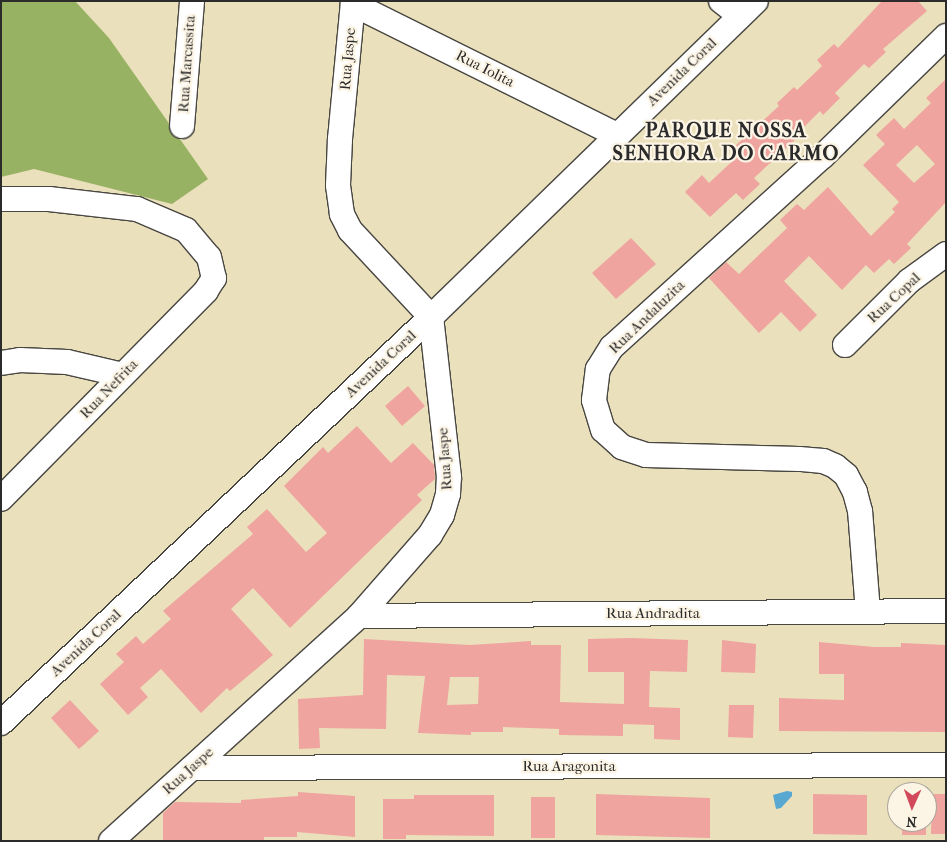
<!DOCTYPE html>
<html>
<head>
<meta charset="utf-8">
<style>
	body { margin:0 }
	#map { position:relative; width:947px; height:842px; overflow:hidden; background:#ebe0bc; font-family:"IM FELL French Canon",serif }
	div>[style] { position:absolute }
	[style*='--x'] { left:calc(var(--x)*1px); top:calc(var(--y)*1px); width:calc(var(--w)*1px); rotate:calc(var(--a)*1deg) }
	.forest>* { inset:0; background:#98b263 }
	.water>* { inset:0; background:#58a8d2 }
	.building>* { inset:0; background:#efa49f }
	.roads { filter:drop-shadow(1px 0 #484641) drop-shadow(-1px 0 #484641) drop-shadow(0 1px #484641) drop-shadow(0 -1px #484641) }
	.minor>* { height:24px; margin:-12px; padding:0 12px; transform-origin:12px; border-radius:12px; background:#fff }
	span { translate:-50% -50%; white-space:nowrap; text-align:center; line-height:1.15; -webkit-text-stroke:4.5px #fcf5e5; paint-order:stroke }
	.street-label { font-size:15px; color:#2b2b2b }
	.district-label { font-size:20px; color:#2b2b2b; font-weight:700; letter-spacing:1px }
	.frame { position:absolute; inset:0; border:2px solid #2b2b2b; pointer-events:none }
	.north { position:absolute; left:887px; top:782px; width:50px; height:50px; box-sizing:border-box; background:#fcf5e5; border:1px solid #a8a49b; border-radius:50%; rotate:182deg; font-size:14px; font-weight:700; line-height:20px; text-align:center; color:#2b2b2b }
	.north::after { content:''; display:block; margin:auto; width:18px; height:22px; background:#d1495b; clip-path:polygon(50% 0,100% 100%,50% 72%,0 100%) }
</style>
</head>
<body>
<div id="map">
	<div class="forest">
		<i style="clip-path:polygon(1px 1px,75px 1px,109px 38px,208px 179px,172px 204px,34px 169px,1px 177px)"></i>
	</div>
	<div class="water">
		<i style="clip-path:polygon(787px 791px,792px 792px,792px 796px,781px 808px,776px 809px,773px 795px)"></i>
	</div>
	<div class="building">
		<i style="clip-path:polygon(882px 1px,918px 1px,927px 11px,883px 49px,886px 52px,869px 68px,864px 64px,835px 93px,840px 98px,823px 115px,820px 111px,795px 136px,797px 138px,754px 178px,760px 184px,743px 200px,736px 193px,710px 217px,685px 192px,702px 175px,709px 183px,741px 153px,735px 146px,779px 106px,777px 103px,794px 87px,797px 90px,822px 66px,817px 60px,834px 44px,838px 48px)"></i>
		<i style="clip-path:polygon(evenodd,946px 79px,946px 202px,907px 244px,911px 248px,894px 264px,889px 259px,874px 273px,866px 265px,842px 290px,809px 256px,784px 281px,817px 315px,800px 332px,781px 312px,759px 333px,709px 278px,726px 262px,739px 274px,787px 228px,780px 220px,797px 204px,804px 210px,828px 187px,871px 236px,895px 212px,892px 209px,899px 202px,863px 165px,885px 144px,876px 135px,894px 118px,904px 129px,931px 103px,926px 98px,946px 79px,917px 145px,935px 164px,914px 183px,896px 165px,917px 145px)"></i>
		<i style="clip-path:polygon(631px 238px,656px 264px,616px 299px,592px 273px)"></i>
		<i style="clip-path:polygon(408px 386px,425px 406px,402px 426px,385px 406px)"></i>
		<i style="clip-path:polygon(357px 426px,391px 463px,413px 443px,434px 465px,435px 479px,417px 495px,422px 500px,290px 628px,253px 588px,231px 609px,273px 655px,230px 691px,227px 688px,201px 713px,161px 669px,140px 688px,148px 697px,128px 715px,100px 684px,124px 662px,116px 654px,136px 636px,143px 644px,171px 619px,163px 611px,253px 534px,247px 527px,267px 509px,306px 552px,327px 533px,284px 486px,323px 447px,328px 453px)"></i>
		<i style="clip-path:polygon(evenodd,631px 638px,688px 640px,687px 672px,650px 671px,649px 707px,680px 708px,680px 740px,654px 739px,654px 725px,623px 724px,623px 736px,559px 735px,559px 729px,503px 727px,503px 732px,471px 732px,471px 735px,418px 733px,425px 676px,387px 675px,386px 729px,319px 728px,320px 748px,299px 749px,298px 699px,363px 695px,364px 639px,470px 645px,531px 641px,531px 645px,561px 645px,560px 702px,624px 704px,624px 672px,588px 672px,588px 639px,631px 638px,450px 677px,479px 677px,478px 704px,447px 705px,450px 677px)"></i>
		<i style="clip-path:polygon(722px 640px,756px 644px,755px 673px,721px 672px)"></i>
		<i style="clip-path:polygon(819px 642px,874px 647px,901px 647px,901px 643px,946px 645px,946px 732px,779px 731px,779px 698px,844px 700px,844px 674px,819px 674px)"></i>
		<i style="clip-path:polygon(70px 700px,99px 731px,79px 749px,51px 718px)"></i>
		<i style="clip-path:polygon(729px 705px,754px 705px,753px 738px,728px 737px)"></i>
		<i style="clip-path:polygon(298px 792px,355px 796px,355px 837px,297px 832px,297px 837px,264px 837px,264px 840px,163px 841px,163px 813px,175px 802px,241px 803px,241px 800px,298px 796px)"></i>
		<i style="clip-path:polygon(596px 794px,710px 798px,710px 838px,596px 835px)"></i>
		<i style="clip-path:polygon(813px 794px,867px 795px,867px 835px,813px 834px)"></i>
		<i style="clip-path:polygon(932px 794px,946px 794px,946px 834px,931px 834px)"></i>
		<i style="clip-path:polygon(414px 795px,494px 795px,494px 836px,406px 835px,406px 839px,383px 839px,383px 799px,414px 799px)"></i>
		<i style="clip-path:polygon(531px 797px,555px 797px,555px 838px,531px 838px)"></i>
		<i style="clip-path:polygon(902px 822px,926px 822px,926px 835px,902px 835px)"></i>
	</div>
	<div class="roads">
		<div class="minor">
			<i style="--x:721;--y:1;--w:24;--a:38"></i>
			<i style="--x:353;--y:4;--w:295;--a:26.4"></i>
			<i style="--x:182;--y:126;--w:125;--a:-85.4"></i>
			<i style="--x:1;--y:199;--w:48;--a:0"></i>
			<i style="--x:49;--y:199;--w:89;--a:6.5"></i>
			<i style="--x:137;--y:209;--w:53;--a:23.2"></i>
			<i style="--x:186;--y:230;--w:35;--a:50"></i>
			<i style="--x:209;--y:257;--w:22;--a:77"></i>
			<i style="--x:214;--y:278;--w:15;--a:122"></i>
			<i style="--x:206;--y:291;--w:292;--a:134.6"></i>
			<i style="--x:845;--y:345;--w:91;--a:-45"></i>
			<i style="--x:909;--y:281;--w:46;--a:-36.1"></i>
			<i style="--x:1;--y:363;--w:19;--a:-9"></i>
			<i style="--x:20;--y:360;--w:47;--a:2.4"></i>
			<i style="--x:67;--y:362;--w:57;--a:13.1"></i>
			<i style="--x:868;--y:612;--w:101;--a:-94.5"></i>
			<i style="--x:860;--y:511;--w:20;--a:-105"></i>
			<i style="--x:855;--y:492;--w:19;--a:-118"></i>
			<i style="--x:846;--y:475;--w:14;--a:-141"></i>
			<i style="--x:835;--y:466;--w:13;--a:-157"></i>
			<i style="--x:823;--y:461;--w:24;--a:-175"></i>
			<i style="--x:799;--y:459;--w:153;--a:-178.5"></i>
			<i style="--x:646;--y:455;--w:25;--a:-162"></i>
			<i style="--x:622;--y:447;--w:25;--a:-138"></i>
			<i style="--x:603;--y:430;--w:31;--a:-107"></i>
			<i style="--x:594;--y:400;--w:31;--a:-83"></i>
			<i style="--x:598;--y:369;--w:26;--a:-58"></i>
			<i style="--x:612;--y:347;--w:285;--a:-42.2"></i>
			<i style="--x:823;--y:156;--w:172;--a:-44.3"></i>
			<i style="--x:359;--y:616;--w:587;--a:-0.49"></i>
			<i style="--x:1;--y:723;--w:591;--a:-43.36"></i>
			<i style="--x:431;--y:317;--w:453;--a:-44.2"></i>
			<i style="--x:192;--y:768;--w:754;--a:-0.23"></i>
			<i style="--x:111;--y:841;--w:335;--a:-42.2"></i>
			<i style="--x:359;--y:616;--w:108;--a:-48.8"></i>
			<i style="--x:430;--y:535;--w:23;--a:-59"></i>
			<i style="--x:442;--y:515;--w:22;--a:-74"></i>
			<i style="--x:448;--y:494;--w:17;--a:-87"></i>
			<i style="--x:449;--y:477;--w:161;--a:-96.4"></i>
			<i style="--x:431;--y:317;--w:119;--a:-133"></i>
			<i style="--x:350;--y:230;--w:18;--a:-117"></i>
			<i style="--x:342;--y:214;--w:29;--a:-98"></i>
			<i style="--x:338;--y:185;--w:46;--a:-87.5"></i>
			<i style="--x:340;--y:139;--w:139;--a:-84.6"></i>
		</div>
	</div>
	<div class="street-label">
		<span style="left:348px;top:59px;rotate:-85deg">Rua Jaspe</span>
		<span style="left:187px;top:64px;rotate:-86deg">Rua Marcassita</span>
		<span style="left:485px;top:69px;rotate:27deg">Rua Iolita</span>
		<span style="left:682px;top:72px;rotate:-44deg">Avenida Coral</span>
		<span style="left:894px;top:298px;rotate:-43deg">Rua Copal</span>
		<span style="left:647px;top:317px;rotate:-44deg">Rua Andaluzita</span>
		<span style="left:381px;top:364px;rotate:-43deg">Avenida Coral</span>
		<span style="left:109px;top:389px;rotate:-46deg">Rua Nefrita</span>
		<span style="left:445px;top:459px;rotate:-94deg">Rua Jaspe</span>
		<span style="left:653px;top:614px">Rua Andradita</span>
		<span style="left:86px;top:643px;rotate:-43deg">Avenida Coral</span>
		<span style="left:569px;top:767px">Rua Aragonita</span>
		<span style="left:188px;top:771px;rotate:-42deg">Rua Jaspe</span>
	</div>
	<div class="district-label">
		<span style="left:726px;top:142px">PARQUE NOSSA<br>SENHORA DO CARMO</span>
	</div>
	<div class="frame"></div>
	<div class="north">N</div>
</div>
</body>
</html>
